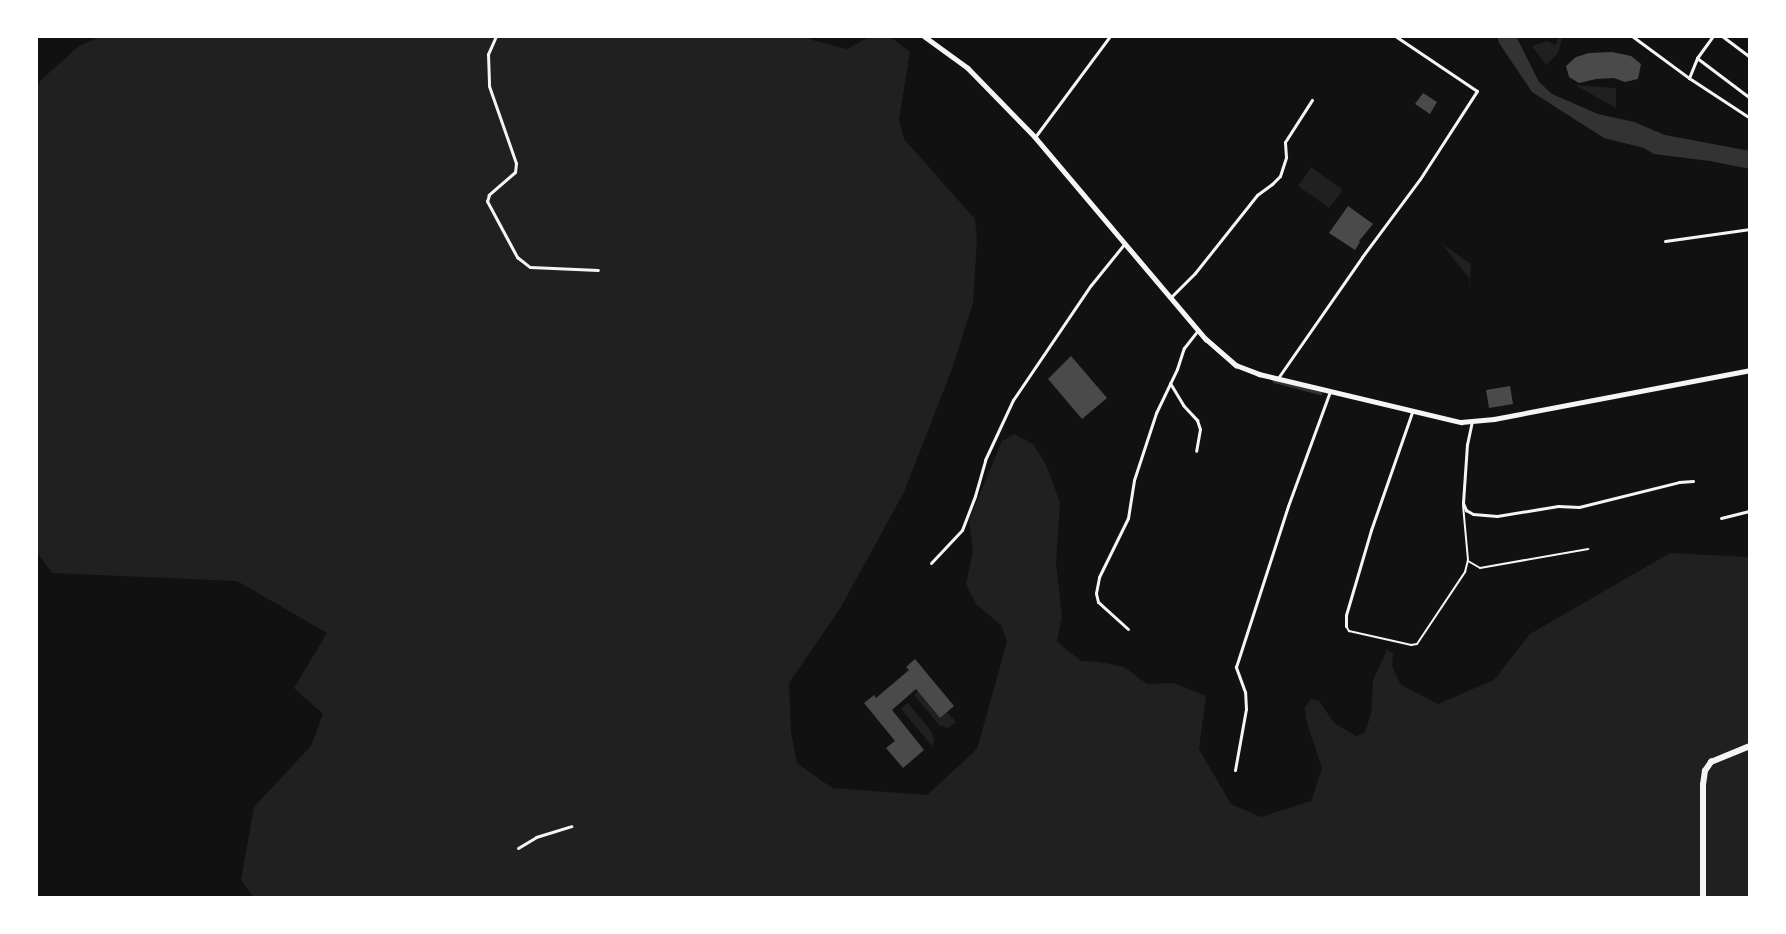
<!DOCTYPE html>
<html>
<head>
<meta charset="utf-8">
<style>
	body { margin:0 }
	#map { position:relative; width:1786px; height:934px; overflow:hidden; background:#111; font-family:Helvetica,sans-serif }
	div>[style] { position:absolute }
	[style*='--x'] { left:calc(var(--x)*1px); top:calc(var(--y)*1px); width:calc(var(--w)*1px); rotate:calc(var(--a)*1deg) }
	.green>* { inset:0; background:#202020 }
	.water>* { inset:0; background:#333 }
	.stream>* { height:2.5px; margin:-1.25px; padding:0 1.25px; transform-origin:1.25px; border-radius:1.25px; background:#333 }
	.building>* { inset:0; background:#4a4a4a }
	.service>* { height:2px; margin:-1px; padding:0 1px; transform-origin:1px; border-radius:1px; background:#f5f5f5 }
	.minor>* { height:3px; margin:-1.5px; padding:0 1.5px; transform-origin:1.5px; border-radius:1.5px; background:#f5f5f5 }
	.secondary>* { height:4.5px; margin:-2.25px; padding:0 2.25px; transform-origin:2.25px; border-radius:2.25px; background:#f5f5f5 }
	.trunk>* { height:5.5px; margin:-2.75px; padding:0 2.75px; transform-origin:2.75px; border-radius:2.75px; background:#f5f5f5 }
	span { translate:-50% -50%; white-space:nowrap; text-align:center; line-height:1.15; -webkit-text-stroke:5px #fff; paint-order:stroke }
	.frame { position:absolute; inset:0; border:38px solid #fff; pointer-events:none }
</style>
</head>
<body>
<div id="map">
	<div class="green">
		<i style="clip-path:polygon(102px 36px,808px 36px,812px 40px,847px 49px,871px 36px,889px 36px,910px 52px,899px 119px,904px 139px,975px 219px,977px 240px,973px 303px,952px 369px,904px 492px,841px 607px,789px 683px,791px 732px,797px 763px,832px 788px,927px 795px,977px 749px,1007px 642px,1001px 625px,976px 604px,966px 584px,973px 551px,969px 520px,1002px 441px,1014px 434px,1033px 444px,1045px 463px,1060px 502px,1056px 563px,1062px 615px,1057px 642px,1081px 661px,1100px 662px,1124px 667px,1147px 684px,1173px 683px,1206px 696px,1199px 749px,1231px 804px,1261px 817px,1311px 801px,1322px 768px,1306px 720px,1305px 707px,1311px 699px,1319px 701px,1334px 723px,1356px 736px,1365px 733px,1371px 713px,1373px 680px,1387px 650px,1393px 653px,1392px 666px,1400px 684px,1438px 704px,1494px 680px,1530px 634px,1670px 553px,1750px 557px,1750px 898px,254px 898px,241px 880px,254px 807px,311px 746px,323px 714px,294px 688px,327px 633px,237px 581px,52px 573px,36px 551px,36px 88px,41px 80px,79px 46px)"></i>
		<i style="clip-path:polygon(1558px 36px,1563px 36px,1558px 53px,1546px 65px,1532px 46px,1547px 41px,1556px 45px)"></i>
		<i style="clip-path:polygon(1575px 85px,1616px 88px,1616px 108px)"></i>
		<i style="clip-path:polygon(1311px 167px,1343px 190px,1329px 208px,1298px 186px)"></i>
		<i style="clip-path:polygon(1442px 244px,1471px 264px,1469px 290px,1469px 278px)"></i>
		<i style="clip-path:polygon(918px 691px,940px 718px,947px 712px,956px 722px,948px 728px,939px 725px,914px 695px)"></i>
		<i style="clip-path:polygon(908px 703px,932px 732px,934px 740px,932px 746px,901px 709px)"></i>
	</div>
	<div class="water">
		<i style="clip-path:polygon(1497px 36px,1516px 36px,1539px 82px,1552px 94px,1598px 114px,1634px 122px,1665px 135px,1750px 151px,1750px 169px,1710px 161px,1654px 154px,1644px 148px,1604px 138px,1532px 92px,1499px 43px)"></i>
	</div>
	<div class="stream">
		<i style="--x:1274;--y:381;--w:48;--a:14.6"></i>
	</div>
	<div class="building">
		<i style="clip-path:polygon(1612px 52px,1631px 56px,1641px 64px,1638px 79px,1625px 82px,1614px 78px,1596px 79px,1579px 83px,1569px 77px,1566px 66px,1576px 57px,1589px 53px)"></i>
		<i style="clip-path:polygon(1423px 93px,1437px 102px,1430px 114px,1415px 104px)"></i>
		<i style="clip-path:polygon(1348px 206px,1373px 224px,1359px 241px,1360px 242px,1355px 250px,1329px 233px)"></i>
		<i style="clip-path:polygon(1071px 356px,1107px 398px,1082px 419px,1048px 379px)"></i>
		<i style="clip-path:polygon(1510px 386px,1513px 404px,1489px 408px,1486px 390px)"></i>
		<i style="clip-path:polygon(915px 659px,954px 706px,940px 718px,916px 689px,892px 710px,924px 750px,903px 768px,886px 748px,895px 741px,864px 703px,874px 695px,876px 698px,909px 670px,906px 667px)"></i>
	</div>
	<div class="service">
		<i style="--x:1468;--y:561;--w:14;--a:30"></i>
		<i style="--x:1480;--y:568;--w:110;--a:-10"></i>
		<i style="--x:1346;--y:626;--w:6;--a:59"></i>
		<i style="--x:1349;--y:631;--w:64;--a:12.7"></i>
		<i style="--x:1411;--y:645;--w:6;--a:-9"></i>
		<i style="--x:1417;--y:644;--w:87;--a:-56.3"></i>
		<i style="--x:1465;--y:572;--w:12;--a:-76"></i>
		<i style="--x:1468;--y:560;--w:55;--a:-95.2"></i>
	</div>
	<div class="minor">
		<i style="--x:496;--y:36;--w:20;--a:114"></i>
		<i style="--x:488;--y:54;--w:32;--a:88"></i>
		<i style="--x:489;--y:86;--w:82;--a:70.7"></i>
		<i style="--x:516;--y:163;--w:9;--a:96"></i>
		<i style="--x:515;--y:172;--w:35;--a:139"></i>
		<i style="--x:489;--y:195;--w:6;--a:108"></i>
		<i style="--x:487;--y:201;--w:64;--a:61.8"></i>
		<i style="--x:517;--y:257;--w:16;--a:38"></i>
		<i style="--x:530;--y:267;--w:68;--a:2.5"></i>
		<i style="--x:1632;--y:36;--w:71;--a:36.4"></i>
		<i style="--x:1689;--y:78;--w:73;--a:33.3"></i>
		<i style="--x:1722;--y:36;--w:35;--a:37"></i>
		<i style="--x:1697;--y:58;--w:27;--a:-54"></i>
		<i style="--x:1689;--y:78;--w:22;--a:-68"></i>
		<i style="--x:1697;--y:58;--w:66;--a:37"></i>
		<i style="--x:1035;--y:137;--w:126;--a:-53.4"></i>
		<i style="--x:1665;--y:241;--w:86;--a:-8"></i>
		<i style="--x:1171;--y:297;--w:34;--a:-45"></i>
		<i style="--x:1195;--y:273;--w:100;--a:-51.5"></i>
		<i style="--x:1257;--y:195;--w:19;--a:-36"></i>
		<i style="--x:1272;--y:184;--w:11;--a:-45"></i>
		<i style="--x:1280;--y:176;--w:20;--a:-72"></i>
		<i style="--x:1286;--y:157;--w:15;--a:-94"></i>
		<i style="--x:1285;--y:142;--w:50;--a:-57.3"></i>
		<i style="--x:1278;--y:378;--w:147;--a:-55.2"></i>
		<i style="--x:1362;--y:257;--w:97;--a:-53.4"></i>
		<i style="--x:1420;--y:179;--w:105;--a:-57.1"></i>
		<i style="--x:1477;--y:91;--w:99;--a:-146.1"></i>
		<i style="--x:1170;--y:383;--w:26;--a:59"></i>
		<i style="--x:1183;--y:405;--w:21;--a:47"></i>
		<i style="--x:1197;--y:420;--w:9;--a:72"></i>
		<i style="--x:1200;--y:429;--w:22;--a:100"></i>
		<i style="--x:1472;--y:421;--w:24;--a:102"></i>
		<i style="--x:1467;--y:444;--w:59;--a:93.9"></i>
		<i style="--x:1463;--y:503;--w:8;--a:67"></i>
		<i style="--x:1466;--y:510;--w:8;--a:30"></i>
		<i style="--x:1473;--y:514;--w:24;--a:5"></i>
		<i style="--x:1497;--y:516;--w:62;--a:-9.3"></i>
		<i style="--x:1558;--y:506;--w:21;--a:3"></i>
		<i style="--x:1579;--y:507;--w:103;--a:-14"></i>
		<i style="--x:1679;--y:482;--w:14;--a:-4"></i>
		<i style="--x:1721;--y:518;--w:30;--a:-14"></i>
		<i style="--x:931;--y:563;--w:45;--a:-46.8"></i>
		<i style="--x:962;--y:530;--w:36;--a:-69"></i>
		<i style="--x:975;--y:496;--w:37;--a:-74"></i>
		<i style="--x:985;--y:460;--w:66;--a:-65"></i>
		<i style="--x:1013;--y:400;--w:139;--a:-55.9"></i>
		<i style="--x:1091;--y:285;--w:54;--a:-51"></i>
		<i style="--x:1346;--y:626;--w:11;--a:-90"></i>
		<i style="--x:1346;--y:615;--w:89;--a:-73.6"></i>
		<i style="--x:1371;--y:530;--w:125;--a:-70.8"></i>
		<i style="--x:1128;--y:629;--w:40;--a:-138"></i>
		<i style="--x:1098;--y:602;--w:9;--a:-103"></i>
		<i style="--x:1096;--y:593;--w:16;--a:-79"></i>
		<i style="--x:1099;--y:577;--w:66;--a:-63.8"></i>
		<i style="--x:1128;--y:518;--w:38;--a:-81"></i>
		<i style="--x:1134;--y:480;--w:71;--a:-71.8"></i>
		<i style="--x:1156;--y:413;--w:49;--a:-64.5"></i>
		<i style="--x:1177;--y:369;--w:22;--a:-72"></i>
		<i style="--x:1184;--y:348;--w:23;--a:-52"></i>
		<i style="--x:1235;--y:770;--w:62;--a:-79.8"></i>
		<i style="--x:1246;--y:709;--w:17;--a:-93"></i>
		<i style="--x:1245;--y:692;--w:27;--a:-110"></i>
		<i style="--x:1236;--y:667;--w:169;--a:-72.1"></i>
		<i style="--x:1288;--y:506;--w:122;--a:-69.9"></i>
		<i style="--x:518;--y:848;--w:21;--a:-31"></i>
		<i style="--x:536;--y:837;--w:37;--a:-17"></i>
	</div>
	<div class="secondary">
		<i style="--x:924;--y:36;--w:54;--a:36"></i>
		<i style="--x:968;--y:68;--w:96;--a:45.8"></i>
		<i style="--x:1035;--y:137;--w:265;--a:49.8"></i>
		<i style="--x:1206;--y:339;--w:40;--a:41"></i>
		<i style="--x:1236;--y:365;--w:25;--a:21"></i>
		<i style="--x:1259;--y:374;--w:208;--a:13.4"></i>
		<i style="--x:1461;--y:422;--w:33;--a:-5"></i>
		<i style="--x:1494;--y:419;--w:261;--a:-10.8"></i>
	</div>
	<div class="trunk">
		<i style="--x:1703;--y:898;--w:113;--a:-90"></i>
		<i style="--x:1703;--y:785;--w:14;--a:-82"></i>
		<i style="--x:1705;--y:771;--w:11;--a:-56"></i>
		<i style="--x:1711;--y:762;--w:42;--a:-22.3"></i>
	</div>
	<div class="frame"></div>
</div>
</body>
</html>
